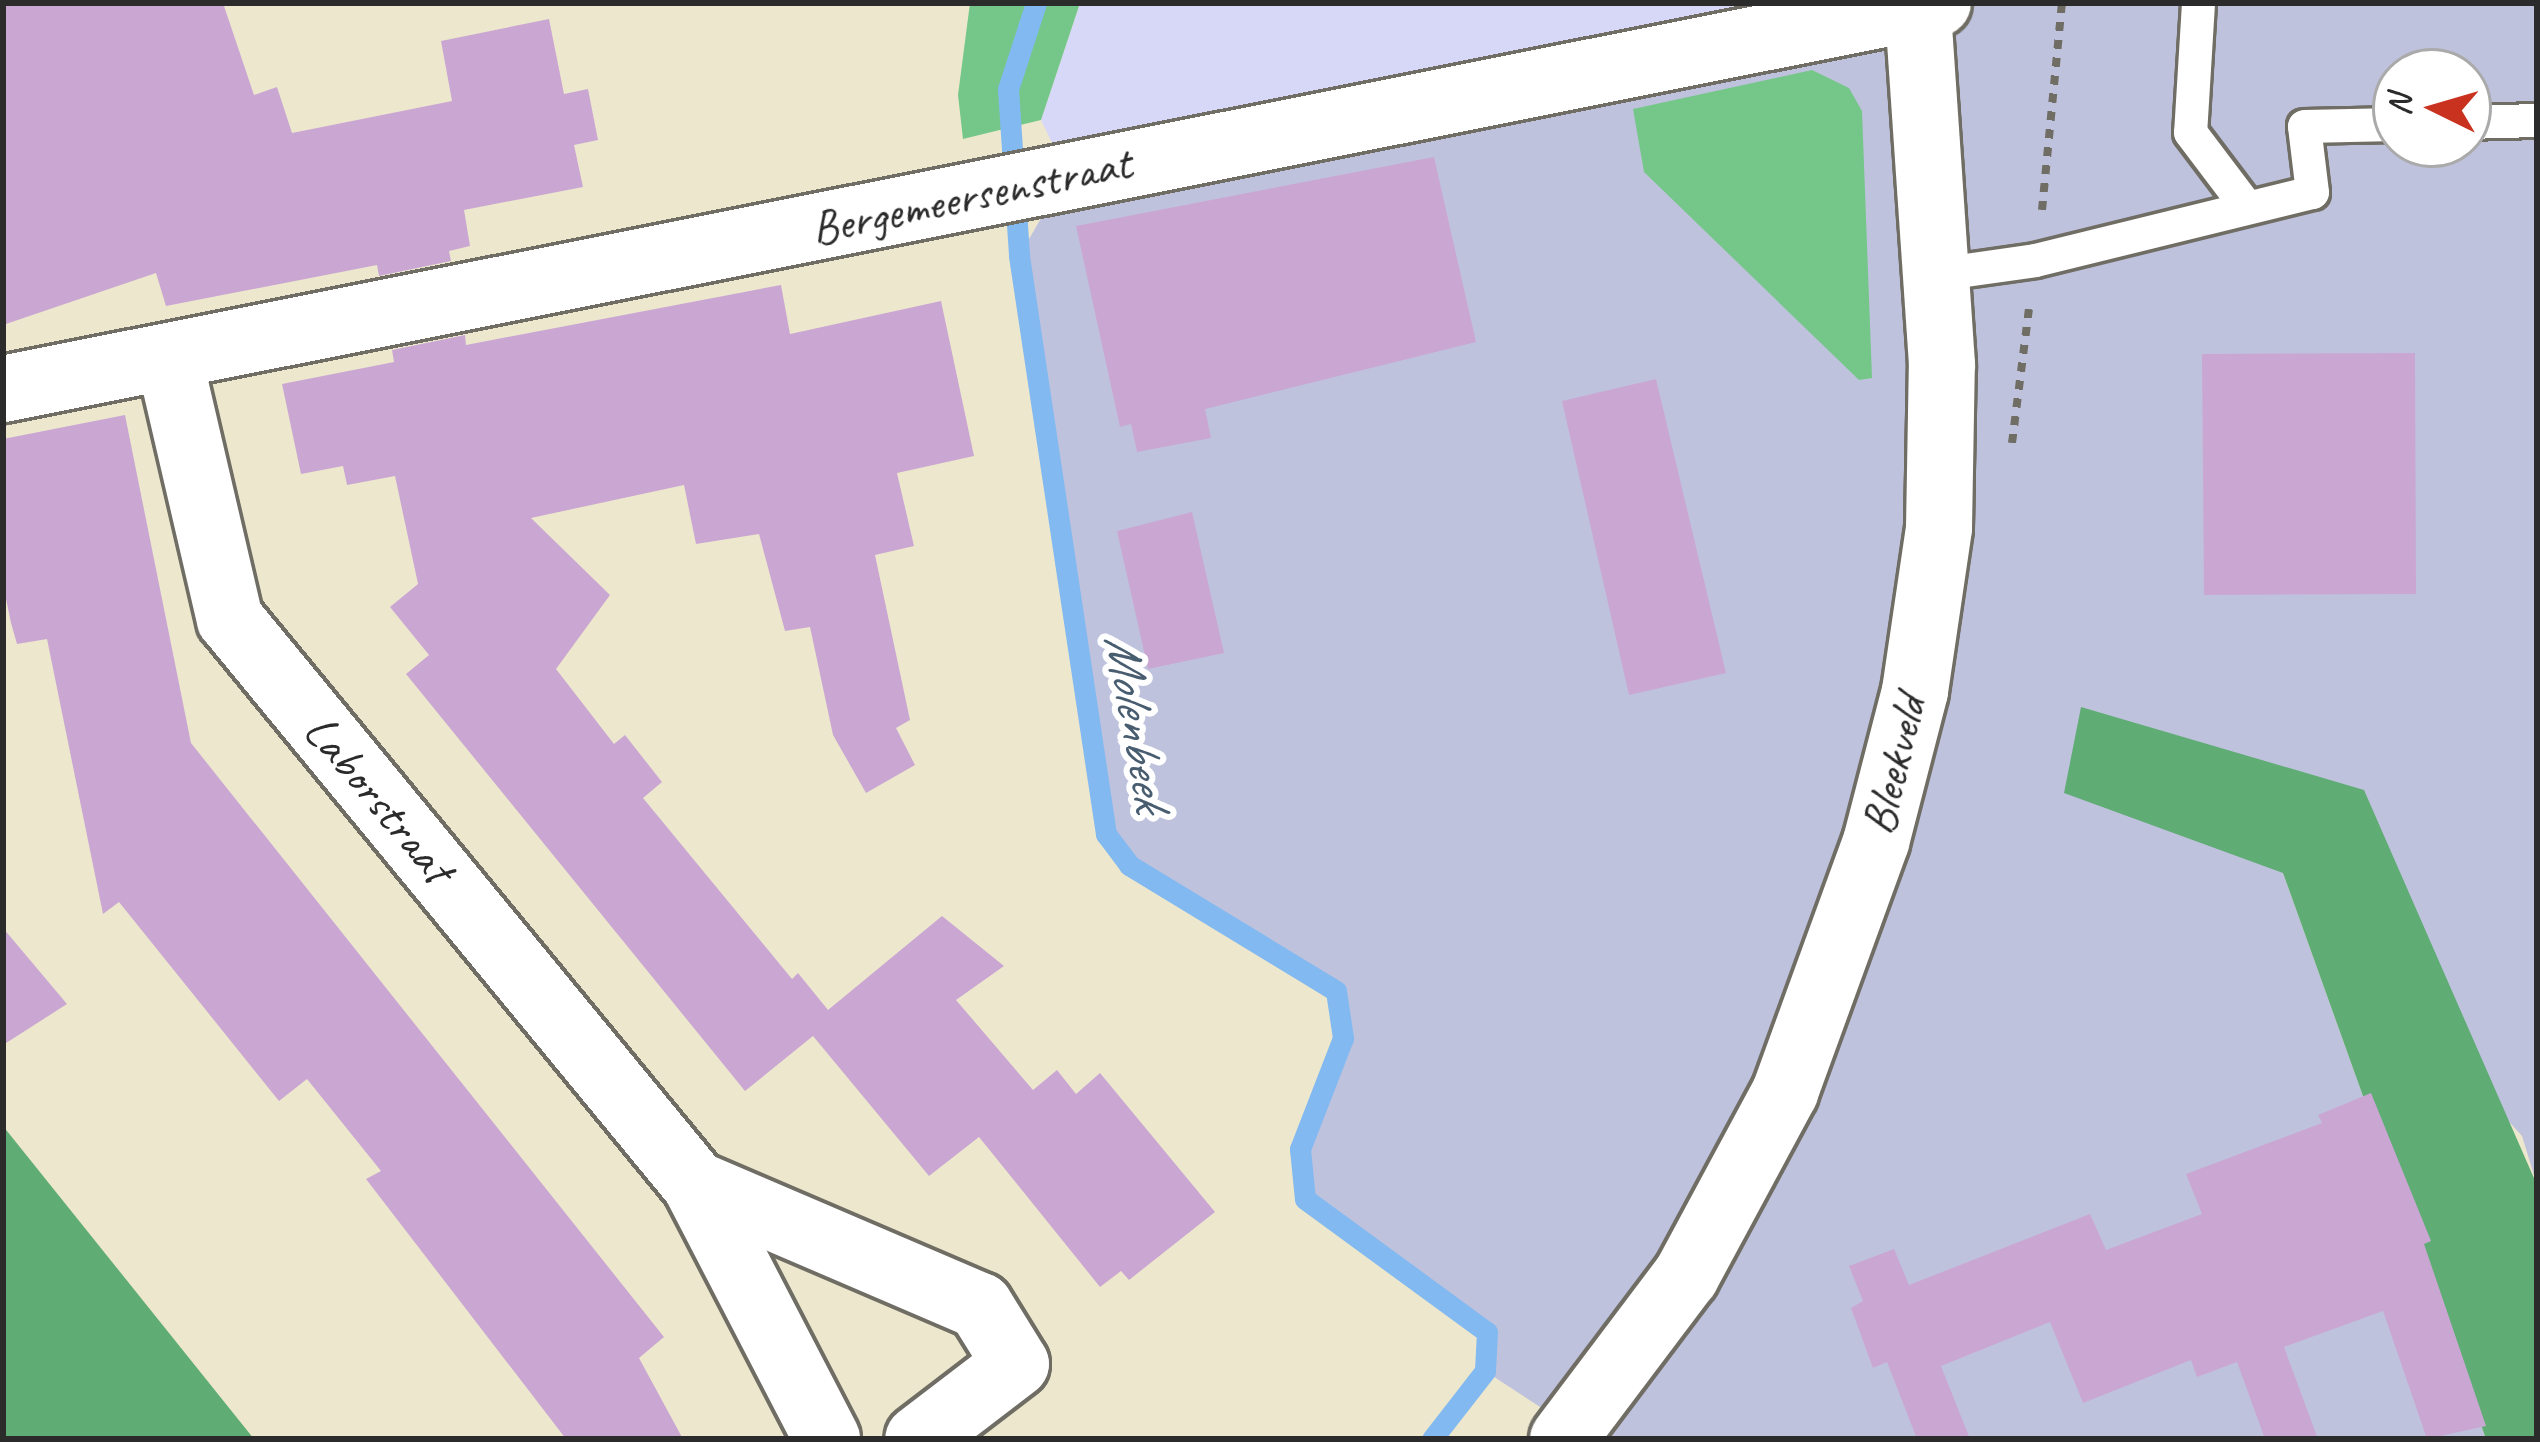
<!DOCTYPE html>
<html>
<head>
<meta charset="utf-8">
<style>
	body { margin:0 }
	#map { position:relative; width:2540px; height:1442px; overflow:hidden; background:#ede8cd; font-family:Caveat,sans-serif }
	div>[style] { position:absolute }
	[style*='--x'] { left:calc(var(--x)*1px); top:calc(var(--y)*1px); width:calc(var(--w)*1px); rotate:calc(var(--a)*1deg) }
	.built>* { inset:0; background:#d7d7f8 }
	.industrial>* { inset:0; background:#bfc2dd }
	.green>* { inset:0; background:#75c789 }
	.forest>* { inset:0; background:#60ac75 }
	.stream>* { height:21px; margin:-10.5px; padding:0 10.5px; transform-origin:10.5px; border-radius:10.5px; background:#82b9f1 }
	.building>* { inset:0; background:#caa7d3 }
	.path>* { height:8px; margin-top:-4px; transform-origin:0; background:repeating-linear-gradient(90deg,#6f6d64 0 9px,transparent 0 18px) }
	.roads { filter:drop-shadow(3px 0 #6f6d64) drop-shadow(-3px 0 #6f6d64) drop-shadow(0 3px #6f6d64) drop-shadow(0 -3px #6f6d64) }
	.lane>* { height:33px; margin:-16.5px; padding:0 16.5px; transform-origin:16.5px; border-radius:16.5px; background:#fff }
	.street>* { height:66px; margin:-33px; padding:0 33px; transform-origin:33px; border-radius:33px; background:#fff }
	span { translate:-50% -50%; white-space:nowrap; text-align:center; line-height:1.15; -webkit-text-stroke:12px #fff; paint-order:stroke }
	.street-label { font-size:48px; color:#2b2b2b }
	.water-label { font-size:51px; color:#495d70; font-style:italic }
	.frame { position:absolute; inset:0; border:6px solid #2b2b2b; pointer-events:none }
	.north { position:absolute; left:2372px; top:48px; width:120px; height:120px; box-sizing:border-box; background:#fff; border:3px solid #aaa; border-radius:50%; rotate:275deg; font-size:33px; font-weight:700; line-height:48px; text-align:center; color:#2b2b2b }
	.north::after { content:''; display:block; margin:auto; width:42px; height:54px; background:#c8321e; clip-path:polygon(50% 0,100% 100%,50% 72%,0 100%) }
</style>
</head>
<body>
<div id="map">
	<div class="built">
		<i style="clip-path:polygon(1080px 3px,1938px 3px,1067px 174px,1041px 120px)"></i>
	</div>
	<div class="industrial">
		<i style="clip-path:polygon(evenodd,1938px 3px,2537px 3px,2537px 1185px,2522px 1136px,2283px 873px,2486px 1439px,1589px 1439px,1485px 1371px,1487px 1332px,1305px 1199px,1300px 1149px,1343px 1038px,1336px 991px,1129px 865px,1106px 834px,1019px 256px,1067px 174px,1938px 3px,2396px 72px,2468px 72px,2468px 144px,2396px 144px,2396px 72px)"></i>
	</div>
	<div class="green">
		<i style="clip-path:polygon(970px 3px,1080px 3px,1041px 120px,963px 139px,958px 95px)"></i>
		<i style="clip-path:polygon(1812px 70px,1849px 88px,1862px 111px,1872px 378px,1859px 380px,1644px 172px,1633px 109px)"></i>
	</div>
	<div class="forest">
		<i style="clip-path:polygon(2081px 707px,2364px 790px,2537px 1185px,2537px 1439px,2486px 1439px,2283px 873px,2064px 793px)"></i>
		<i style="clip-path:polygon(3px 1126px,254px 1439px,3px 1439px)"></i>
	</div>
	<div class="stream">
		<i style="--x:1036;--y:3;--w:90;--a:108"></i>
		<i style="--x:1008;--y:89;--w:167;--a:86.2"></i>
		<i style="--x:1019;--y:256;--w:585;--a:81.44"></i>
		<i style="--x:1106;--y:834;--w:39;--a:53"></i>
		<i style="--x:1129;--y:865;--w:242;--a:31.3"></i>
		<i style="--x:1336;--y:991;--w:48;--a:81.5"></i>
		<i style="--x:1343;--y:1038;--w:119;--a:111.2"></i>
		<i style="--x:1300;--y:1149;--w:50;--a:84.3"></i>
		<i style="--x:1305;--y:1199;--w:225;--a:36.2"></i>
		<i style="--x:1487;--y:1332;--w:39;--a:93"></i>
		<i style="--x:1485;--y:1371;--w:86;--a:127.9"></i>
	</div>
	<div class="building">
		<i style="clip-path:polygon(3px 3px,223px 3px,254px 95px,277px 87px,292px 133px,452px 101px,441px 41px,549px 19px,564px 94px,588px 89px,598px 140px,574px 145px,583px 187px,464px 210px,470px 246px,449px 251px,451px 261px,379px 276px,377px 265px,166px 306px,156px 273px,3px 325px)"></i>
		<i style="clip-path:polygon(1434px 157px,1476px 342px,1205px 409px,1211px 438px,1137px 452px,1131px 424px,1120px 427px,1076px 226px)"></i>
		<i style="clip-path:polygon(781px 285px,790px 334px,941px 301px,974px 456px,897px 473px,914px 546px,875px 555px,910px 720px,896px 728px,915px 765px,866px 793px,833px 735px,810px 627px,785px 631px,759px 534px,696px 544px,684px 485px,531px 518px,610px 595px,556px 669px,614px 744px,625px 735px,662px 782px,643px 798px,792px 979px,798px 973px,828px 1010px,942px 916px,1004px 966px,956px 1000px,1033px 1090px,1057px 1070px,1076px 1094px,1100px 1073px,1215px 1212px,1129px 1280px,1121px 1271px,1100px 1287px,979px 1137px,929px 1176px,813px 1036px,745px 1091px,406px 674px,429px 655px,390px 607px,418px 584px,395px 476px,347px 485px,343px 466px,301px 474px,282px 384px,394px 362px,392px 350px,465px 335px,466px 345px)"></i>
		<i style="clip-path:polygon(2415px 353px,2416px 594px,2204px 595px,2202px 354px)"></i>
		<i style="clip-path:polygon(1656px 379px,1726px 673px,1629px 695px,1562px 401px)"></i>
		<i style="clip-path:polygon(125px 415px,191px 743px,664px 1337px,639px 1358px,683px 1439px,566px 1439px,366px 1179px,381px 1171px,307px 1079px,279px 1101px,119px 902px,103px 914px,47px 639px,17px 644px,11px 623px,3px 584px,3px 439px)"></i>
		<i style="clip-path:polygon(1192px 512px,1224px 653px,1148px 669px,1117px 531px)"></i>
		<i style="clip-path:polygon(3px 928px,67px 1004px,3px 1045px)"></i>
		<i style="clip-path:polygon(2371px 1093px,2431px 1241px,2424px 1244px,2486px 1426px,2427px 1439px,2383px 1311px,2284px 1347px,2318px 1439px,2265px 1439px,2237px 1362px,2197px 1377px,2191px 1360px,2083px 1403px,2050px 1322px,1941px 1366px,1970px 1439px,1917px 1439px,1887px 1362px,1873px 1368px,1851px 1308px,1863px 1301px,1849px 1266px,1894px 1249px,1909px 1285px,2090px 1214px,2106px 1250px,2202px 1214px,2186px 1174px,2322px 1123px,2318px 1115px)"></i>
	</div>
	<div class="path">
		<i style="--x:2042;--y:210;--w:208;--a:-84.5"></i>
		<i style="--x:2012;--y:443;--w:135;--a:-82.8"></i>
	</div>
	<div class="roads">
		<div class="lane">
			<i style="--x:2198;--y:3;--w:129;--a:93.5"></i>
			<i style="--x:2190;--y:132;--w:93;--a:52.9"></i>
			<i style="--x:2468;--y:122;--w:69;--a:-1.7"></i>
			<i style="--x:1937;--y:274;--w:99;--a:-8.1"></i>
			<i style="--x:2035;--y:260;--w:285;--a:-13.8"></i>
			<i style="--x:2312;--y:192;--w:66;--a:-96.9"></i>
			<i style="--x:2304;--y:126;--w:92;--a:-1.2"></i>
		</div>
		<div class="street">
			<i style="--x:170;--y:362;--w:264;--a:76.9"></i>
			<i style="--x:230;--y:619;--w:732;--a:50.55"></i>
			<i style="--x:695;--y:1184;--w:287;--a:62.6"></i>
			<i style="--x:3;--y:389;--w:1973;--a:-11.28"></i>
			<i style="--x:695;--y:1184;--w:310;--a:23.2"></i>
			<i style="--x:980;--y:1306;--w:68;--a:58.2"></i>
			<i style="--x:1016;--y:1364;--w:123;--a:142.6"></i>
			<i style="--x:1563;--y:1439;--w:204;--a:-53"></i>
			<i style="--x:1686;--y:1276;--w:209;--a:-61.7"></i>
			<i style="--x:1785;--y:1092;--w:266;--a:-70"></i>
			<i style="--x:1876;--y:842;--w:156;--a:-75.5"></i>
			<i style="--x:1915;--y:691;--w:165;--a:-81.6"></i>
			<i style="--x:1939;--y:528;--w:164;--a:-89"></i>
			<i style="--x:1942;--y:364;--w:353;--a:-93.9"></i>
		</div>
	</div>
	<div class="street-label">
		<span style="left:971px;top:196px;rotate:-12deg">Bergemeersenstraat</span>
		<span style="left:1894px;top:765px;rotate:-76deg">Bleekveld</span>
		<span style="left:379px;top:799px;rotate:50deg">Laborstraat</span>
	</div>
	<div class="water-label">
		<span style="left:1137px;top:722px;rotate:80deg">Molenbeek</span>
	</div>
	<div class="frame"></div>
	<div class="north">N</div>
</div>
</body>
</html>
